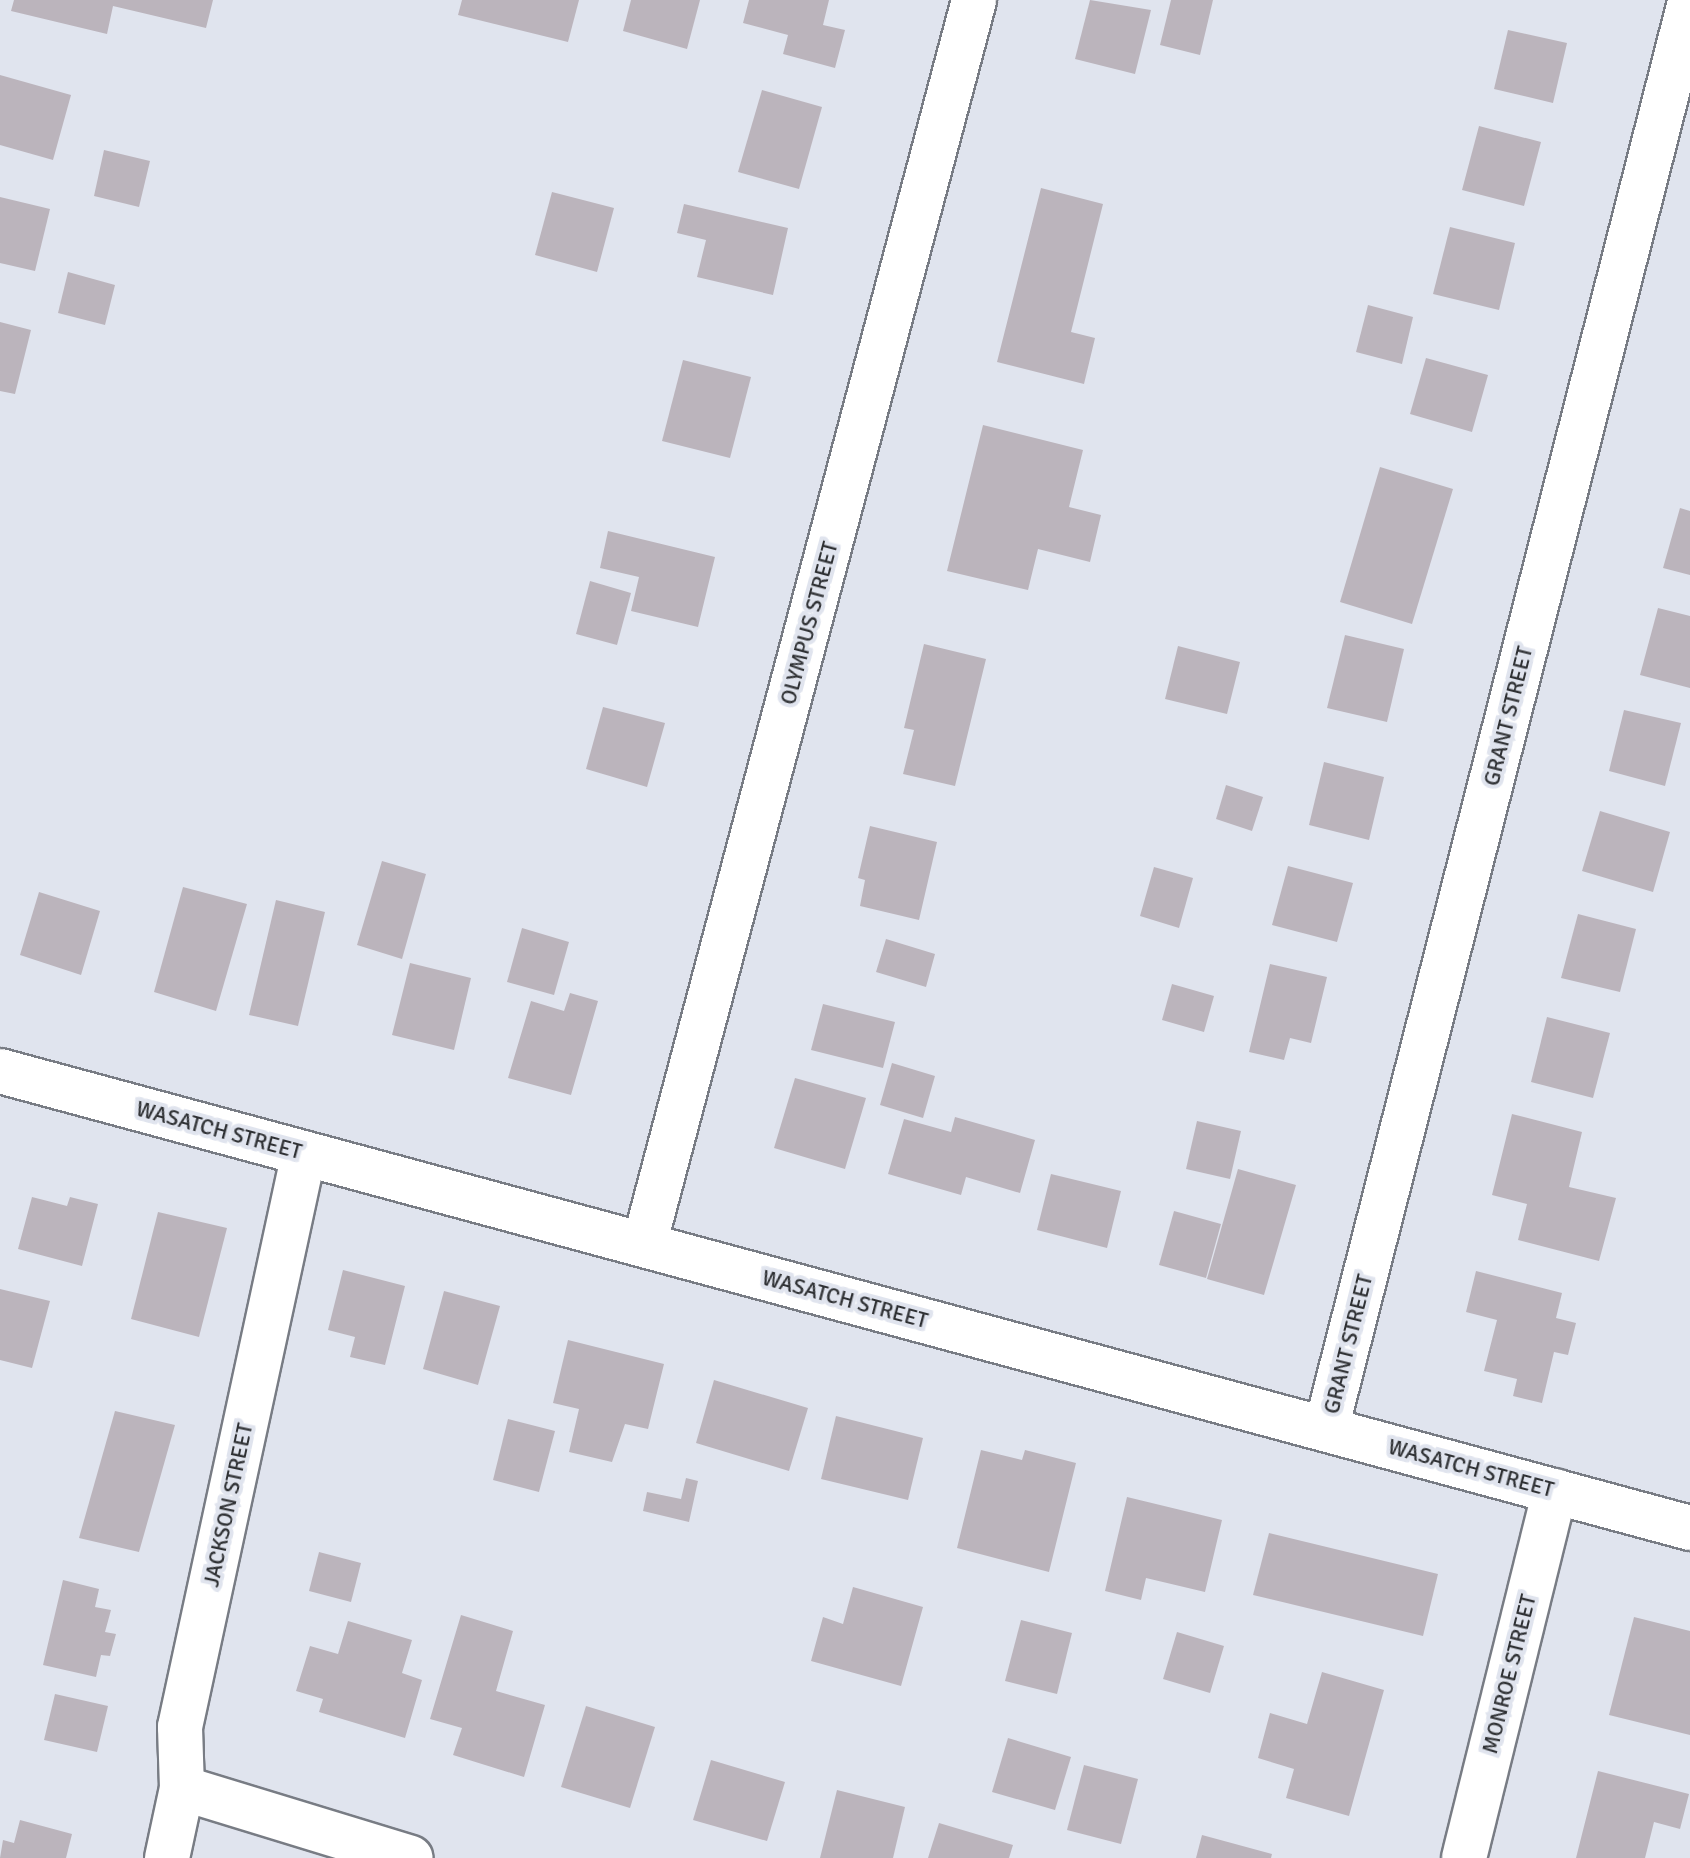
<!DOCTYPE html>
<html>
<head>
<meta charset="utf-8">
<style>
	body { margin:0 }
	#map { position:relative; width:1690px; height:1858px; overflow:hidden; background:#e0e4ee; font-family:Signika,sans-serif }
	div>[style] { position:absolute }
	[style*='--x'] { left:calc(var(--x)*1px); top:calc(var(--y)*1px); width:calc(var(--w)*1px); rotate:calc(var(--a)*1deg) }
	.building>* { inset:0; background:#bbb4bc }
	.roads { filter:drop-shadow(2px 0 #787c84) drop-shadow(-2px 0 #787c84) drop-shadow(0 2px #787c84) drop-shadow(0 -2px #787c84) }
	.street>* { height:44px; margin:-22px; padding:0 22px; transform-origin:22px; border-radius:22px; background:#fff }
	.secondary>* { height:44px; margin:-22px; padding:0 22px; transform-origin:22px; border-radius:22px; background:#fff }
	span { translate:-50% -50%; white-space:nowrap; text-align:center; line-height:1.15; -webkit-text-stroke:8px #e0e4ee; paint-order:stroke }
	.street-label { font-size:22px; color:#2f3134 }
</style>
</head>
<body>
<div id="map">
	<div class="building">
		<i style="clip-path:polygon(14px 0,213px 0,206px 28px,113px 6px,107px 34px,11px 11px)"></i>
		<i style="clip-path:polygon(462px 0,579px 0,568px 42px,458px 15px)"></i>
		<i style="clip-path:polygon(631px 0,700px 0,687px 49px,623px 31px)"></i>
		<i style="clip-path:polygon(749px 0,829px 0,823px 25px,845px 30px,835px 68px,783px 54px,788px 35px,743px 23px)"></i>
		<i style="clip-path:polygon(1090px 0,1151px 10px,1135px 74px,1075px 59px)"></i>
		<i style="clip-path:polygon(1171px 0,1213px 0,1200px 55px,1160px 45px)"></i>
		<i style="clip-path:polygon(1508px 30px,1567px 43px,1553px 103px,1494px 89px)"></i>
		<i style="clip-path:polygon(0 75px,71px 95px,53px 160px,0 145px)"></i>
		<i style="clip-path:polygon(762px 90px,822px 107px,799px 189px,738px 172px)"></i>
		<i style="clip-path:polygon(1479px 126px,1541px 142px,1524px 206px,1462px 190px)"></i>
		<i style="clip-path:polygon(104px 150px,150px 161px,139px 207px,94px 196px)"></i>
		<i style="clip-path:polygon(1041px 188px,1103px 204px,1071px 332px,1095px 338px,1084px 384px,997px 362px)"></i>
		<i style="clip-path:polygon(552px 192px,614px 208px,597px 272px,535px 255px)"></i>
		<i style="clip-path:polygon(0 197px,50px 209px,35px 271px,0 263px)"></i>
		<i style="clip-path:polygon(684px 204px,788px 228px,773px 295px,697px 277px,706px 240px,677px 233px)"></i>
		<i style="clip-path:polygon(1450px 227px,1515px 243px,1499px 310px,1433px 294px)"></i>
		<i style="clip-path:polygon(68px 272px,115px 285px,105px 325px,58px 313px)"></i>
		<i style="clip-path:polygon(1368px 305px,1413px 317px,1402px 364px,1356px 352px)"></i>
		<i style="clip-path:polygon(0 322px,31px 330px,15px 394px,0 391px)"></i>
		<i style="clip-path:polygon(1426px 358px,1488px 375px,1472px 432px,1410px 414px)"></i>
		<i style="clip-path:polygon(683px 360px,751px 377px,730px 458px,662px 441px)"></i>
		<i style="clip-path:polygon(983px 425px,1083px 450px,1069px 507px,1101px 515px,1090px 562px,1038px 549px,1028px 590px,947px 571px)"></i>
		<i style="clip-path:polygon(1380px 467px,1453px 489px,1412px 624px,1340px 602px)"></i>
		<i style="clip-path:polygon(1680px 508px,1690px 511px,1690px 575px,1663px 568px)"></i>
		<i style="clip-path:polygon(608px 531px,715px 557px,698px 627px,631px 611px,639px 577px,600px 568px)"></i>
		<i style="clip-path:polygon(590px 581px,631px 593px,617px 645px,576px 634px)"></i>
		<i style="clip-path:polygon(1658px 608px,1690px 616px,1690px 688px,1640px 675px)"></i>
		<i style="clip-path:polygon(1345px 635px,1404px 649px,1387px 722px,1327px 708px)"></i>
		<i style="clip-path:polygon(924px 644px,986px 659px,955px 786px,903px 774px,914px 730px,904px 728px)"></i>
		<i style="clip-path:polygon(1178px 646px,1240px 662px,1227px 714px,1165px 699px)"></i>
		<i style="clip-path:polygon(603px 707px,665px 723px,647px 787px,586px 769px)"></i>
		<i style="clip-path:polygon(1624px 710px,1681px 723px,1665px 786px,1609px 771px)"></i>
		<i style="clip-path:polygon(1324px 762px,1384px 777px,1369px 840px,1309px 825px)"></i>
		<i style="clip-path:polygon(1226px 785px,1263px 797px,1252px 831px,1216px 819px)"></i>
		<i style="clip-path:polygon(1600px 811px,1670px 832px,1653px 892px,1582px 871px)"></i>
		<i style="clip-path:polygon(870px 826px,937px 842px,919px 920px,860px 906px,865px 880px,858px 878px)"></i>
		<i style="clip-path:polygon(382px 861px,426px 874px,402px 959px,357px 945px)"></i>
		<i style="clip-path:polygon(1288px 866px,1353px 883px,1337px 942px,1272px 925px)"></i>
		<i style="clip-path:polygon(1154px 867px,1193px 878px,1179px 928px,1140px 916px)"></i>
		<i style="clip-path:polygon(183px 887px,247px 904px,216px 1011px,154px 992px)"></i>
		<i style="clip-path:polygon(39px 892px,100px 911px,81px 975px,20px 955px)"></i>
		<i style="clip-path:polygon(276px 900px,325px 912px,298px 1026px,249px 1015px)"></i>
		<i style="clip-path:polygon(1578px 914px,1636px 929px,1620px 992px,1561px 978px)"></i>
		<i style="clip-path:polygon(522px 928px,569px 942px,554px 995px,507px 982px)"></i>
		<i style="clip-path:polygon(886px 939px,935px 954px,926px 987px,876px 972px)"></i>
		<i style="clip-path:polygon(410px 963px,471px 978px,454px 1050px,392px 1035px)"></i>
		<i style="clip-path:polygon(1270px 964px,1327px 977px,1311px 1043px,1290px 1038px,1284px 1060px,1249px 1052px)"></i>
		<i style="clip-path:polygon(1172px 984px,1214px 996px,1204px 1032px,1162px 1020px)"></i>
		<i style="clip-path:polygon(570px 993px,598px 1001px,571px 1095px,508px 1078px,531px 1001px,564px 1011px)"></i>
		<i style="clip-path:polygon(823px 1004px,895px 1022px,883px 1068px,811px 1050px)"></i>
		<i style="clip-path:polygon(1547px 1017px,1610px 1033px,1593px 1098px,1531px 1082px)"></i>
		<i style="clip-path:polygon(892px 1063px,935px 1076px,923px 1118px,880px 1105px)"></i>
		<i style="clip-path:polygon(795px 1078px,866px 1098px,845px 1169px,774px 1148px)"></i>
		<i style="clip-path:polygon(1512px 1114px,1582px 1132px,1569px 1187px,1616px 1198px,1599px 1261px,1518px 1240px,1527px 1204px,1492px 1195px)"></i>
		<i style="clip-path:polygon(955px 1117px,1035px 1140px,1020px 1193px,966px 1177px,961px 1195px,888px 1174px,904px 1119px,951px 1132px)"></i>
		<i style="clip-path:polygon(1197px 1121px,1241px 1131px,1230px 1179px,1186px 1169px)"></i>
		<i style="clip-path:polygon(1238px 1169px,1296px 1185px,1264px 1295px,1207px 1279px)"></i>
		<i style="clip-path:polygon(1051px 1174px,1121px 1191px,1107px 1248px,1037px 1230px)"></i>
		<i style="clip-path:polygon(32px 1197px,67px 1206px,70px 1197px,98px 1204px,82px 1266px,18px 1249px)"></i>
		<i style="clip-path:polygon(1174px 1211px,1221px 1224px,1206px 1278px,1159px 1265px)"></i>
		<i style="clip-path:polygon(158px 1212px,227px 1228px,199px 1337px,131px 1319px)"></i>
		<i style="clip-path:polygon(343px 1270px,405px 1286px,385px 1365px,350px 1357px,355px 1337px,328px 1330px)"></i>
		<i style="clip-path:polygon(1476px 1271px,1562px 1293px,1556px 1318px,1576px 1323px,1568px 1355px,1554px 1352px,1542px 1403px,1513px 1396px,1517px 1379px,1484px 1371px,1497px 1320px,1466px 1312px)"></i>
		<i style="clip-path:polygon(0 1289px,50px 1301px,32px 1368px,0 1360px)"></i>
		<i style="clip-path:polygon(444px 1291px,500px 1306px,478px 1385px,423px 1369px)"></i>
		<i style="clip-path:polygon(568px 1340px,664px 1364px,648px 1429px,625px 1424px,612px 1462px,569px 1452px,579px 1409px,553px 1403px)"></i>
		<i style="clip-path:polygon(714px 1380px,808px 1408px,789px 1471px,696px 1443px)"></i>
		<i style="clip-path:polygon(115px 1411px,175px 1425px,139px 1552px,79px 1538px)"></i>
		<i style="clip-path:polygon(836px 1416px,923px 1438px,908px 1500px,821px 1479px)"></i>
		<i style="clip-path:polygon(508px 1419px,555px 1431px,539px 1492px,493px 1480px)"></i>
		<i style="clip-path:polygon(981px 1450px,1022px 1460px,1025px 1450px,1076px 1463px,1049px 1572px,957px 1548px)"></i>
		<i style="clip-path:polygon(686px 1478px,698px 1481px,689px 1522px,643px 1511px,647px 1492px,681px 1499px)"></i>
		<i style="clip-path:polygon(1127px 1497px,1222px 1520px,1205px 1592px,1146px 1578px,1141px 1600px,1105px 1591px)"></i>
		<i style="clip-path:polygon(1269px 1533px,1438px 1574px,1423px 1636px,1253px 1595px)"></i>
		<i style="clip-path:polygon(319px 1552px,361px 1563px,351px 1602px,309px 1591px)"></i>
		<i style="clip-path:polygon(63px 1580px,99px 1589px,95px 1607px,111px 1610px,105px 1632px,116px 1634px,110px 1656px,101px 1655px,96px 1677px,43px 1665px)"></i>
		<i style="clip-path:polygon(853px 1587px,923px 1607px,901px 1686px,811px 1661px,823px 1617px,843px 1624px)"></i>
		<i style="clip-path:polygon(461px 1615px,513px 1631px,496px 1691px,545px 1705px,524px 1777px,453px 1755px,462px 1728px,430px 1719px)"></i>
		<i style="clip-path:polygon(1634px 1617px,1690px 1631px,1690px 1735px,1609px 1715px)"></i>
		<i style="clip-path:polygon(1021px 1620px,1072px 1633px,1057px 1694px,1005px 1681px)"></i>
		<i style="clip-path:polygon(348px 1621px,412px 1640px,402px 1673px,422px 1680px,405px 1738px,319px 1712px,323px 1699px,296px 1691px,310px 1646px,338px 1654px)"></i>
		<i style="clip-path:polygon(1177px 1632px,1224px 1646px,1210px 1693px,1163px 1679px)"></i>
		<i style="clip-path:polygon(1322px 1672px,1384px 1690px,1349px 1816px,1286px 1798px,1294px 1769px,1258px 1758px,1270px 1713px,1307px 1724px)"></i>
		<i style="clip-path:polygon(55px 1694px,108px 1706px,97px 1752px,44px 1740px)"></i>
		<i style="clip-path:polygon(586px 1706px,655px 1727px,630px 1808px,561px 1787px)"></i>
		<i style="clip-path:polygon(1008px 1738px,1071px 1757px,1055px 1810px,992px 1792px)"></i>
		<i style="clip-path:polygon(711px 1760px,785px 1782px,767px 1841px,693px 1820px)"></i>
		<i style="clip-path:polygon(1084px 1765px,1138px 1779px,1121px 1844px,1067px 1830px)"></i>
		<i style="clip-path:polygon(1598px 1771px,1689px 1794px,1680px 1829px,1654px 1822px,1645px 1858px,1576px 1858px)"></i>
		<i style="clip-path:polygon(837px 1790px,905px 1807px,893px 1858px,820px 1858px)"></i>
		<i style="clip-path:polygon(20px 1820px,72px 1834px,66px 1858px,0 1858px,3px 1840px,14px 1843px)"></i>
		<i style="clip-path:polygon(939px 1823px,1013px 1845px,1009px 1858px,928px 1858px)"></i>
		<i style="clip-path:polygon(1202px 1835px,1272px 1854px,1271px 1858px,1196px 1858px)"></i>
	</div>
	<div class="roads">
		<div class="street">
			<i style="--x:644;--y:1245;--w:1288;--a:-75.15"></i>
			<i style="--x:1326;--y:1429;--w:1473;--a:-75.69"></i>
			<i style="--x:182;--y:1788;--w:239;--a:17"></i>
			<i style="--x:167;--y:1858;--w:72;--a:-77.9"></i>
			<i style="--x:182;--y:1788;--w:61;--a:-91.9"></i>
			<i style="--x:180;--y:1727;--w:587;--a:-77.81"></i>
		</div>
		<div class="secondary">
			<i style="--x:0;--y:1071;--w:1751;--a:15.13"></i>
			<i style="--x:1464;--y:1858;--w:378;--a:-76.1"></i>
		</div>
	</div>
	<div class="street-label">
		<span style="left:809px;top:623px;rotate:-75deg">OLYMPUS STREET</span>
		<span style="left:1508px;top:716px;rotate:-76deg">GRANT STREET</span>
		<span style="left:219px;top:1130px;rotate:15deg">WASATCH STREET</span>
		<span style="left:845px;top:1299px;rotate:15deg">WASATCH STREET</span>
		<span style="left:1348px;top:1344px;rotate:-76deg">GRANT STREET</span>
		<span style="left:1471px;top:1468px;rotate:15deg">WASATCH STREET</span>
		<span style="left:228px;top:1505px;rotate:-78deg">JACKSON STREET</span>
		<span style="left:1509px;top:1674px;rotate:-76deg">MONROE STREET</span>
	</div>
</div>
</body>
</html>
